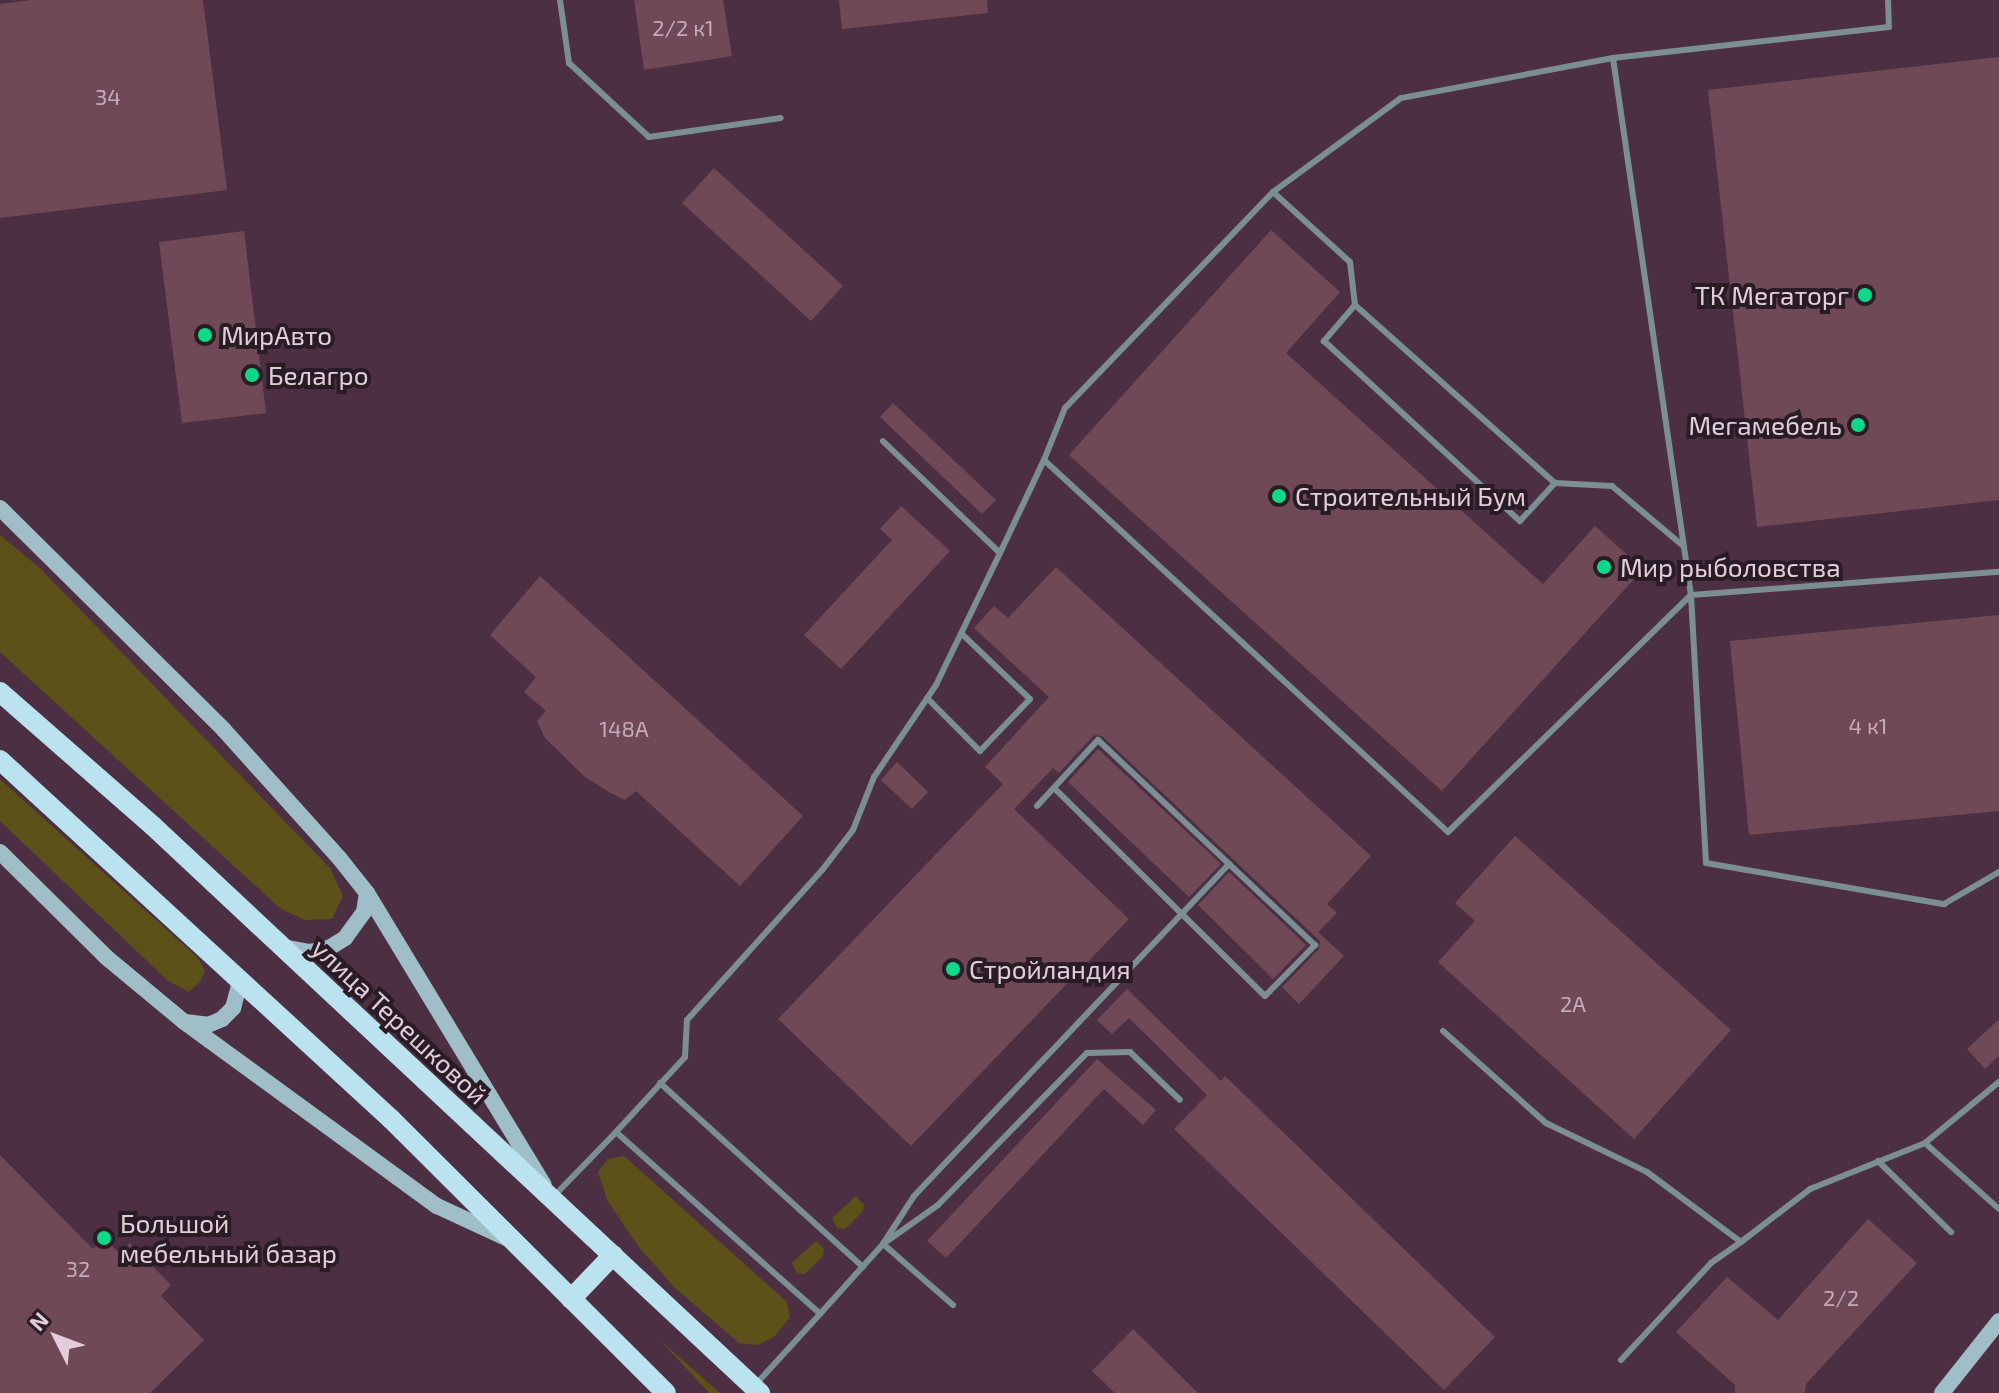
<!DOCTYPE html>
<html>
<head>
<meta charset="utf-8">
<style>
	body { margin:0 }
	#map { position:relative; width:1999px; height:1393px; overflow:hidden; background:#4c2f43; font-family:"Exo 2",sans-serif }
	div>[style] { position:absolute }
	[style*='--x'] { left:calc(var(--x)*1px); top:calc(var(--y)*1px); width:calc(var(--w)*1px); rotate:calc(var(--a)*1deg) }
	.green>* { inset:0; background:#5c5118 }
	.building>* { inset:0; background:#6f4a56 }
	.lane>* { height:6px; margin:-3px; padding:0 3px; transform-origin:3px; border-radius:3px; background:#7b8e94 }
	.secondary>* { height:16px; margin:-8px; padding:0 8px; transform-origin:8px; border-radius:8px; background:#9fbec7 }
	.primary>* { height:20px; margin:-10px; padding:0 10px; transform-origin:10px; border-radius:10px; background:#bae2ef }
	.dots>* { width:22px; height:22px; translate:-50% -50%; box-sizing:border-box; border:4px solid #2a1c25; border-radius:50% }
	span { translate:-50% -50%; white-space:nowrap; text-align:center; line-height:1.15; -webkit-text-stroke:8px #2a1c25; paint-order:stroke }
	.number-label { font-size:22px; color:#c4adb9 }
	.number-label span { -webkit-text-stroke-width:0 }
	.poi-label { font-size:26px; color:#e1ceda }
	.right { translate:-100% -50%; text-align:right }
	.left { translate:0 -50%; text-align:left }
	.street-label { font-size:26px; color:#e1ceda }
	.north { position:absolute; left:16px; top:1297px; width:80px; height:80px; -webkit-text-stroke:6px #2a1c25; paint-order:stroke; rotate:312deg; font-size:22px; font-weight:700; line-height:32px; text-align:center; color:#e1ceda }
	.north::after { content:''; display:block; margin:auto; width:28px; height:36px; background:#e1ceda; clip-path:polygon(50% 0,100% 100%,50% 72%,0 100%) }
</style>
</head>
<body>
<div id="map">
	<div class="green">
		<i style="clip-path:polygon(0 535px,40px 568px,330px 868px,343px 896px,332px 919px,305px 920px,281px 909px,0 652px)"></i>
		<i style="clip-path:polygon(0 779px,198px 958px,205px 971px,200px 982px,189px 992px,168px 981px,0 821px)"></i>
		<i style="clip-path:polygon(624px 1156px,787px 1302px,790px 1317px,774px 1337px,758px 1345px,739px 1343px,675px 1288px,638px 1246px,607px 1200px,598px 1172px,608px 1159px)"></i>
		<i style="clip-path:polygon(856px 1196px,864px 1205px,863px 1211px,845px 1229px,837px 1228px,832px 1218px)"></i>
		<i style="clip-path:polygon(816px 1241px,824px 1249px,823px 1256px,805px 1274px,797px 1273px,792px 1263px)"></i>
		<i style="clip-path:polygon(659px 1339px,720px 1393px,709px 1393px)"></i>
	</div>
	<div class="building">
		<i style="clip-path:polygon(32px 0,203px 0,227px 190px,0 218px,0 4px)"></i>
		<i style="clip-path:polygon(634px 0,723px 0,732px 56px,644px 70px)"></i>
		<i style="clip-path:polygon(839px 0,987px 0,988px 13px,842px 29px)"></i>
		<i style="clip-path:polygon(1999px 57px,1999px 500px,1757px 527px,1708px 90px)"></i>
		<i style="clip-path:polygon(714px 168px,843px 286px,811px 321px,682px 203px)"></i>
		<i style="clip-path:polygon(1271px 230px,1340px 292px,1286px 353px,1543px 584px,1595px 526px,1643px 569px,1442px 791px,1069px 455px)"></i>
		<i style="clip-path:polygon(244px 231px,266px 413px,182px 423px,159px 242px)"></i>
		<i style="clip-path:polygon(893px 403px,996px 500px,982px 514px,880px 417px)"></i>
		<i style="clip-path:polygon(901px 506px,950px 551px,841px 669px,804px 635px,892px 540px,880px 529px)"></i>
		<i style="clip-path:polygon(1056px 567px,1371px 856px,1327px 904px,1337px 913px,1318px 932px,1344px 956px,1299px 1004px,1282px 987px,1319px 949px,1320px 941px,1102px 736px,1094px 735px,1059px 773px,1053px 768px,1014px 809px,1129px 919px,911px 1146px,778px 1019px,1003px 784px,985px 767px,1049px 697px,974px 628px,994px 606px,1008px 618px)"></i>
		<i style="clip-path:polygon(540px 576px,803px 816px,740px 886px,636px 791px,625px 800px,609px 792px,585px 777px,545px 738px,537px 721px,546px 711px,524px 692px,536px 677px,490px 635px)"></i>
		<i style="clip-path:polygon(1999px 615px,1999px 811px,1749px 835px,1730px 641px)"></i>
		<i style="clip-path:polygon(1098px 749px,1221px 864px,1189px 897px,1068px 782px)"></i>
		<i style="clip-path:polygon(897px 762px,928px 792px,912px 809px,881px 780px)"></i>
		<i style="clip-path:polygon(1515px 836px,1731px 1030px,1634px 1139px,1438px 962px,1475px 921px,1455px 903px)"></i>
		<i style="clip-path:polygon(1229px 872px,1306px 945px,1273px 979px,1198px 905px)"></i>
		<i style="clip-path:polygon(1127px 989px,1221px 1081px,1225px 1076px,1495px 1337px,1444px 1390px,1174px 1129px,1207px 1095px,1129px 1018px,1112px 1034px,1097px 1020px)"></i>
		<i style="clip-path:polygon(1999px 1019px,1999px 1056px,1985px 1069px,1967px 1049px)"></i>
		<i style="clip-path:polygon(1097px 1059px,1156px 1110px,1143px 1125px,1104px 1089px,946px 1258px,927px 1241px)"></i>
		<i style="clip-path:polygon(0 1155px,93px 1249px,104px 1238px,119px 1253px,130px 1243px,171px 1285px,161px 1296px,204px 1340px,150px 1393px,0 1393px)"></i>
		<i style="clip-path:polygon(1868px 1219px,1917px 1263px,1806px 1384px,1805px 1393px,1735px 1393px,1735px 1385px,1676px 1332px,1727px 1277px,1778px 1320px)"></i>
		<i style="clip-path:polygon(1133px 1329px,1198px 1393px,1115px 1393px,1092px 1371px)"></i>
	</div>
	<div class="lane">
		<i style="--x:560;--y:0;--w:64;--a:81.9"></i>
		<i style="--x:569;--y:63;--w:109;--a:42.8"></i>
		<i style="--x:649;--y:137;--w:133;--a:-8.2"></i>
		<i style="--x:1888;--y:0;--w:27;--a:88"></i>
		<i style="--x:1889;--y:27;--w:278;--a:173.6"></i>
		<i style="--x:1613;--y:58;--w:216;--a:169.3"></i>
		<i style="--x:1401;--y:98;--w:159;--a:143.7"></i>
		<i style="--x:1273;--y:192;--w:300;--a:133.9"></i>
		<i style="--x:1065;--y:408;--w:56;--a:112"></i>
		<i style="--x:1044;--y:460;--w:549;--a:42.64"></i>
		<i style="--x:1448;--y:832;--w:339;--a:-44.3"></i>
		<i style="--x:1691;--y:595;--w:309;--a:-4.3"></i>
		<i style="--x:1613;--y:58;--w:543;--a:81.74"></i>
		<i style="--x:1691;--y:595;--w:268;--a:86.8"></i>
		<i style="--x:1706;--y:863;--w:242;--a:9.8"></i>
		<i style="--x:1944;--y:904;--w:64;--a:-30.2"></i>
		<i style="--x:1273;--y:192;--w:104;--a:42.3"></i>
		<i style="--x:1350;--y:262;--w:43;--a:83.4"></i>
		<i style="--x:1355;--y:305;--w:268;--a:41.7"></i>
		<i style="--x:1555;--y:483;--w:57;--a:3"></i>
		<i style="--x:1612;--y:486;--w:92;--a:40.1"></i>
		<i style="--x:1355;--y:305;--w:48;--a:130.7"></i>
		<i style="--x:1324;--y:341;--w:266;--a:42.6"></i>
		<i style="--x:1520;--y:521;--w:52;--a:-47.4"></i>
		<i style="--x:1000;--y:553;--w:103;--a:-64.7"></i>
		<i style="--x:927;--y:698;--w:75;--a:45"></i>
		<i style="--x:980;--y:751;--w:72;--a:-46.1"></i>
		<i style="--x:1030;--y:699;--w:95;--a:-136.3"></i>
		<i style="--x:1037;--y:806;--w:90;--a:-47.3"></i>
		<i style="--x:1098;--y:740;--w:299;--a:43.4"></i>
		<i style="--x:1315;--y:945;--w:71;--a:134.4"></i>
		<i style="--x:1265;--y:996;--w:296;--a:-135.4"></i>
		<i style="--x:1443;--y:1031;--w:138;--a:41.8"></i>
		<i style="--x:1546;--y:1123;--w:112;--a:25.9"></i>
		<i style="--x:1647;--y:1172;--w:117;--a:36.7"></i>
		<i style="--x:1741;--y:1242;--w:87;--a:-37.5"></i>
		<i style="--x:1810;--y:1189;--w:124;--a:-21.8"></i>
		<i style="--x:1925;--y:1143;--w:96;--a:-39.5"></i>
		<i style="--x:660;--y:1083;--w:274;--a:42.2"></i>
		<i style="--x:616;--y:1132;--w:102;--a:-47.4"></i>
		<i style="--x:685;--y:1057;--w:37;--a:-87"></i>
		<i style="--x:687;--y:1020;--w:203;--a:-48"></i>
		<i style="--x:823;--y:869;--w:49;--a:-52.4"></i>
		<i style="--x:853;--y:830;--w:57;--a:-68.4"></i>
		<i style="--x:874;--y:777;--w:111;--a:-56"></i>
		<i style="--x:936;--y:685;--w:147;--a:-64.1"></i>
		<i style="--x:1000;--y:553;--w:162;--a:-136.3"></i>
		<i style="--x:1925;--y:1143;--w:99;--a:41.7"></i>
		<i style="--x:1878;--y:1161;--w:102;--a:44.2"></i>
		<i style="--x:555;--y:1195;--w:88;--a:-45.9"></i>
		<i style="--x:616;--y:1132;--w:273;--a:41.7"></i>
		<i style="--x:820;--y:1314;--w:95;--a:132.4"></i>
		<i style="--x:953;--y:1305;--w:93;--a:-138.9"></i>
		<i style="--x:883;--y:1244;--w:67;--a:-35.3"></i>
		<i style="--x:938;--y:1205;--w:213;--a:-45.6"></i>
		<i style="--x:1087;--y:1053;--w:43;--a:-1.3"></i>
		<i style="--x:1130;--y:1052;--w:69;--a:43.8"></i>
		<i style="--x:820;--y:1314;--w:94;--a:-48"></i>
		<i style="--x:883;--y:1244;--w:57;--a:-57.1"></i>
		<i style="--x:914;--y:1196;--w:458;--a:-46.5"></i>
		<i style="--x:1621;--y:1360;--w:132;--a:-47.1"></i>
		<i style="--x:1711;--y:1263;--w:37;--a:-35"></i>
	</div>
	<div class="secondary">
		<i style="--x:0;--y:508;--w:315;--a:44.7"></i>
		<i style="--x:224;--y:730;--w:173;--a:48"></i>
		<i style="--x:340;--y:859;--w:43;--a:51.5"></i>
		<i style="--x:367;--y:893;--w:341;--a:58.8"></i>
		<i style="--x:0;--y:852;--w:149;--a:44.7"></i>
		<i style="--x:106;--y:957;--w:100;--a:39.7"></i>
		<i style="--x:183;--y:1021;--w:314;--a:36.1"></i>
		<i style="--x:437;--y:1206;--w:78;--a:24.9"></i>
		<i style="--x:283;--y:947;--w:26;--a:11"></i>
		<i style="--x:309;--y:952;--w:20;--a:-11"></i>
		<i style="--x:329;--y:948;--w:19;--a:-32"></i>
		<i style="--x:345;--y:938;--w:32;--a:-54"></i>
		<i style="--x:364;--y:912;--w:19;--a:-81"></i>
		<i style="--x:185;--y:1022;--w:23;--a:7"></i>
		<i style="--x:208;--y:1025;--w:15;--a:-23"></i>
		<i style="--x:222;--y:1019;--w:16;--a:-45"></i>
		<i style="--x:233;--y:1008;--w:28;--a:-75"></i>
		<i style="--x:1942;--y:1393;--w:92;--a:-51.6"></i>
	</div>
	<div class="primary">
		<i style="--x:0;--y:692;--w:203;--a:41.2"></i>
		<i style="--x:153;--y:826;--w:831;--a:43.05"></i>
		<i style="--x:0;--y:760;--w:531;--a:42.56"></i>
		<i style="--x:391;--y:1119;--w:388;--a:44.9"></i>
		<i style="--x:571;--y:1299;--w:61;--a:-46.3"></i>
	</div>
	<div class="dots">
		<i style="left:1865px;top:295px;background:#0dd98a"></i>
		<i style="left:205px;top:335px;background:#0dd98a"></i>
		<i style="left:252px;top:375px;background:#0dd98a"></i>
		<i style="left:1858px;top:425px;background:#0dd98a"></i>
		<i style="left:1279px;top:496px;background:#0dd98a"></i>
		<i style="left:1604px;top:567px;background:#0dd98a"></i>
		<i style="left:953px;top:969px;background:#0dd98a"></i>
		<i style="left:104px;top:1238px;background:#0dd98a"></i>
	</div>
	<div class="number-label">
		<span style="left:683px;top:28px">2/2 к1</span>
		<span style="left:108px;top:97px">34</span>
		<span style="left:1868px;top:726px">4 к1</span>
		<span style="left:624px;top:729px">148А</span>
		<span style="left:1573px;top:1004px">2А</span>
		<span style="left:78px;top:1269px">32</span>
		<span style="left:1841px;top:1298px">2/2</span>
	</div>
	<div class="poi-label">
		<span class="right" style="left:1849px;top:295px">ТК Мегаторг</span>
		<span class="left" style="left:221px;top:335px">МирАвто</span>
		<span class="left" style="left:268px;top:375px">Белагро</span>
		<span class="right" style="left:1842px;top:425px">Мегамебель</span>
		<span class="left" style="left:1295px;top:496px">Строительный Бум</span>
		<span class="left" style="left:1620px;top:567px">Мир рыболовства</span>
		<span class="left" style="left:969px;top:969px">Стройландия</span>
		<span class="left" style="left:120px;top:1238px">Большой<br>мебельный базар</span>
	</div>
	<div class="street-label">
		<span style="left:400px;top:1021px;rotate:43deg">улица Терешковой</span>
	</div>
	<div class="north">N</div>
</div>
</body>
</html>
